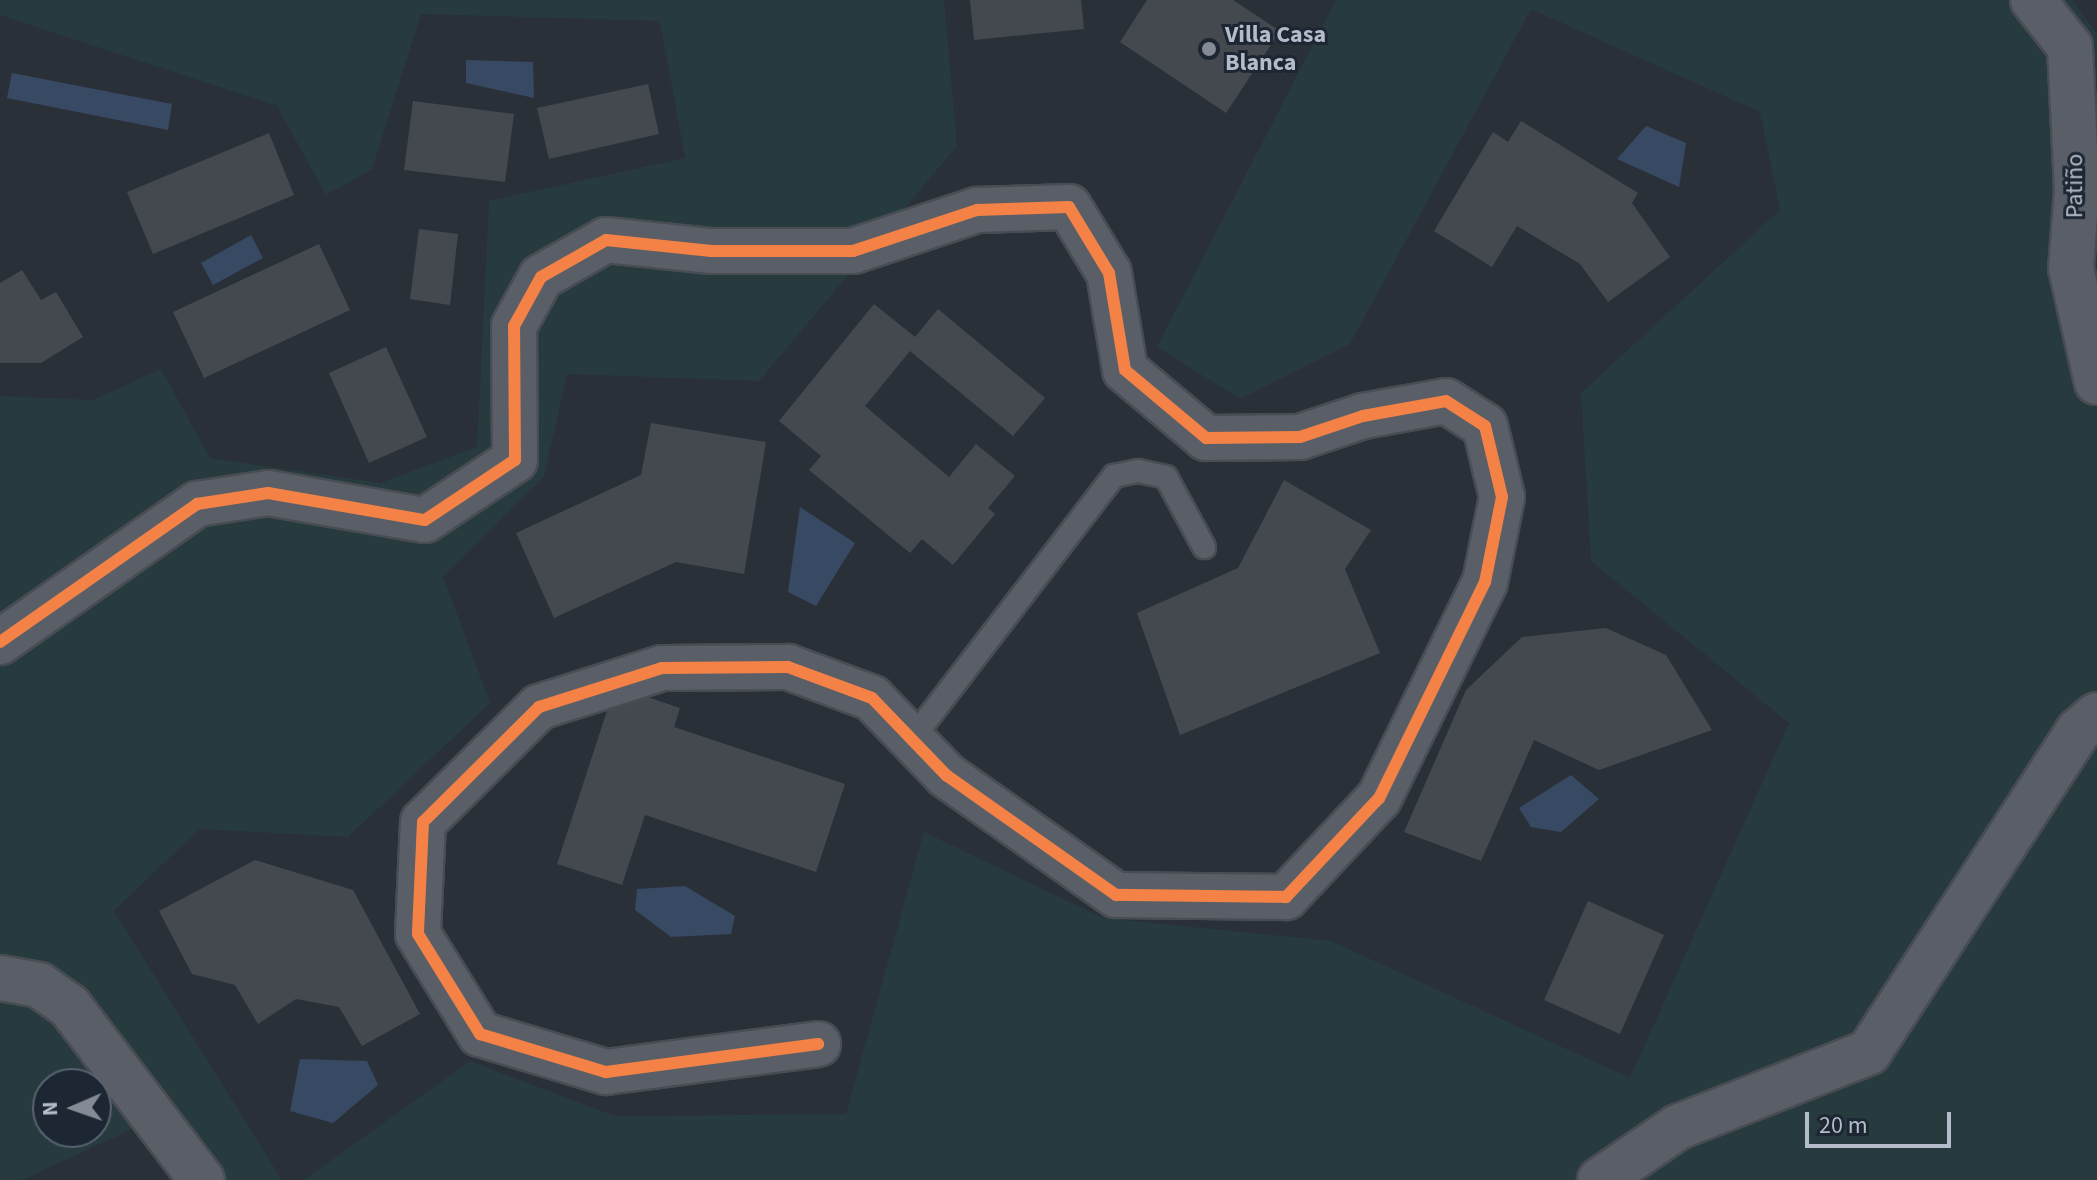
<!DOCTYPE html>
<html>
<head>
<meta charset="utf-8">
<style>
	body { margin:0 }
	#map { position:relative; width:2097px; height:1180px; overflow:hidden; background:#2a3038; font-family:"Source Sans 3",sans-serif }
	div>[style] { position:absolute }
	[style*='--x'] { left:calc(var(--x)*1px); top:calc(var(--y)*1px); width:calc(var(--w)*1px); rotate:calc(var(--a)*1deg) }
	.green>* { inset:0; background:#273a3e }
	.water>* { inset:0; background:#384963 }
	.building>* { inset:0; background:#444950 }
	.roads { filter:drop-shadow(2px 0 #484c53) drop-shadow(-2px 0 #484c53) drop-shadow(0 2px #484c53) drop-shadow(0 -2px #484c53) }
	.lane>* { height:22px; margin:-11px; padding:0 11px; transform-origin:11px; border-radius:11px; background:#5a5e66 }
	.street>* { height:44px; margin:-22px; padding:0 22px; transform-origin:22px; border-radius:22px; background:#5a5e66 }
	.cycleway>* { height:12px; margin:-6px; padding:0 6px; transform-origin:6px; border-radius:6px; background:#f48246 }
	.dots>* { width:22px; height:22px; translate:-50% -50%; box-sizing:border-box; border:4px solid #1d2633; border-radius:50% }
	span { translate:-50% -50%; white-space:nowrap; text-align:center; line-height:1.15; -webkit-text-stroke:6px #1d2633; paint-order:stroke }
	.poi-label { font-size:24px; color:#b4bcc9; font-weight:700 }
	.left { translate:0 -50%; text-align:left }
	.street-label { font-size:24px; color:#b4bcc9 }
	.north { position:absolute; left:32px; top:1068px; width:80px; height:80px; box-sizing:border-box; background:#1d2633; border:2px solid #59626f; border-radius:50%; rotate:268deg; font-size:22px; font-weight:700; line-height:32px; text-align:center; color:#b4bcc9 }
	.north::after { content:''; display:block; margin:auto; width:28px; height:36px; background:#848b96; clip-path:polygon(50% 0,100% 100%,50% 72%,0 100%) }
	.scale { position:absolute; left:1805px; top:1112px; width:146px; height:36px; box-sizing:border-box; border:4px solid #b4bcc9; border-top:0; padding-left:10px; font-size:24px; line-height:28px; white-space:nowrap; color:#b4bcc9; -webkit-text-stroke:6px #1d2633; paint-order:stroke }
</style>
</head>
<body>
<div id="map">
	<div class="green">
		<i style="clip-path:polygon(evenodd,0 0,944px 0,957px 146px,759px 381px,567px 374px,544px 477px,443px 576px,490px 703px,348px 837px,199px 829px,114px 911px,282px 1180px,175px 1180px,141px 1125px,22px 1180px,0 1180px,0 396px,93px 400px,161px 369px,210px 458px,381px 483px,477px 447px,489px 201px,685px 158px,660px 21px,421px 14px,372px 169px,326px 195px,277px 106px,0 15px,0 0,48px 1084px,96px 1084px,96px 1132px,48px 1132px,48px 1084px)"></i>
		<i style="clip-path:polygon(1336px 0,2072px 0,2097px 34px,2097px 1180px,304px 1180px,470px 1061px,615px 1116px,846px 1114px,924px 832px,1103px 918px,1331px 941px,1630px 1078px,1789px 723px,1591px 561px,1581px 393px,1780px 210px,1760px 112px,1531px 9px,1350px 344px,1240px 399px,1157px 347px)"></i>
	</div>
	<div class="water">
		<i style="clip-path:polygon(466px 60px,533px 62px,534px 98px,466px 83px)"></i>
		<i style="clip-path:polygon(12px 73px,172px 104px,168px 130px,7px 98px)"></i>
		<i style="clip-path:polygon(1646px 126px,1686px 143px,1679px 187px,1617px 159px)"></i>
		<i style="clip-path:polygon(251px 235px,263px 258px,213px 285px,201px 263px)"></i>
		<i style="clip-path:polygon(800px 507px,855px 543px,816px 606px,788px 592px)"></i>
		<i style="clip-path:polygon(1571px 775px,1599px 799px,1561px 832px,1531px 827px,1519px 808px)"></i>
		<i style="clip-path:polygon(685px 886px,735px 916px,731px 934px,671px 937px,635px 910px,637px 889px)"></i>
		<i style="clip-path:polygon(300px 1059px,367px 1061px,378px 1085px,333px 1123px,290px 1111px)"></i>
	</div>
	<div class="building">
		<i style="clip-path:polygon(970px 0,1081px 0,1084px 29px,974px 40px)"></i>
		<i style="clip-path:polygon(1147px 0,1233px 0,1280px 31px,1226px 113px,1120px 42px)"></i>
		<i style="clip-path:polygon(648px 84px,659px 134px,549px 159px,537px 108px)"></i>
		<i style="clip-path:polygon(413px 101px,514px 114px,505px 182px,404px 170px)"></i>
		<i style="clip-path:polygon(1521px 121px,1638px 193px,1632px 203px,1670px 257px,1608px 302px,1580px 264px,1517px 226px,1492px 267px,1434px 231px,1493px 132px,1508px 142px)"></i>
		<i style="clip-path:polygon(269px 133px,294px 195px,153px 254px,127px 192px)"></i>
		<i style="clip-path:polygon(419px 229px,458px 234px,450px 305px,410px 299px)"></i>
		<i style="clip-path:polygon(319px 244px,350px 310px,204px 378px,173px 312px)"></i>
		<i style="clip-path:polygon(22px 270px,41px 300px,56px 292px,83px 337px,41px 363px,0 363px,0 283px)"></i>
		<i style="clip-path:polygon(874px 304px,915px 337px,938px 309px,1045px 398px,1013px 436px,910px 351px,865px 406px,949px 477px,976px 444px,1015px 476px,988px 508px,995px 514px,953px 565px,922px 539px,910px 553px,809px 470px,821px 456px,779px 421px)"></i>
		<i style="clip-path:polygon(386px 347px,427px 437px,369px 463px,329px 373px)"></i>
		<i style="clip-path:polygon(651px 423px,766px 442px,744px 574px,676px 562px,554px 618px,516px 533px,641px 475px)"></i>
		<i style="clip-path:polygon(1284px 480px,1371px 530px,1345px 569px,1380px 653px,1180px 735px,1137px 613px,1238px 568px)"></i>
		<i style="clip-path:polygon(1606px 628px,1666px 655px,1712px 730px,1599px 770px,1534px 740px,1481px 861px,1404px 832px,1466px 690px,1522px 637px)"></i>
		<i style="clip-path:polygon(615px 686px,680px 708px,674px 727px,845px 784px,816px 872px,645px 815px,622px 885px,557px 864px)"></i>
		<i style="clip-path:polygon(255px 860px,353px 890px,420px 1014px,362px 1046px,339px 1007px,296px 999px,258px 1024px,235px 985px,192px 974px,159px 911px)"></i>
		<i style="clip-path:polygon(1588px 901px,1664px 935px,1620px 1034px,1544px 1000px)"></i>
	</div>
	<div class="roads">
		<div class="lane">
			<i style="--x:912;--y:739;--w:332;--a:-52.5"></i>
			<i style="--x:1114;--y:476;--w:25;--a:-12"></i>
			<i style="--x:1138;--y:471;--w:29;--a:12"></i>
			<i style="--x:1166;--y:477;--w:80;--a:61.5"></i>
		</div>
		<div class="street">
			<i style="--x:2033;--y:0;--w:60;--a:51.8"></i>
			<i style="--x:2070;--y:47;--w:142;--a:87.2"></i>
			<i style="--x:2077;--y:189;--w:79;--a:94.3"></i>
			<i style="--x:2071;--y:268;--w:117;--a:77.2"></i>
			<i style="--x:0;--y:642;--w:241;--a:-35"></i>
			<i style="--x:197;--y:504;--w:72;--a:-8.8"></i>
			<i style="--x:268;--y:493;--w:159;--a:9.8"></i>
			<i style="--x:425;--y:520;--w:108;--a:-33.7"></i>
			<i style="--x:515;--y:460;--w:134;--a:-90.4"></i>
			<i style="--x:514;--y:326;--w:56;--a:-61.1"></i>
			<i style="--x:541;--y:277;--w:75;--a:-29.6"></i>
			<i style="--x:606;--y:240;--w:106;--a:6"></i>
			<i style="--x:711;--y:251;--w:142;--a:0"></i>
			<i style="--x:853;--y:251;--w:131;--a:-18.3"></i>
			<i style="--x:977;--y:210;--w:92;--a:-1.9"></i>
			<i style="--x:1069;--y:207;--w:77;--a:58.8"></i>
			<i style="--x:1109;--y:273;--w:98;--a:80.6"></i>
			<i style="--x:1125;--y:370;--w:106;--a:40"></i>
			<i style="--x:1206;--y:438;--w:94;--a:-0.6"></i>
			<i style="--x:1300;--y:437;--w:66;--a:-18.4"></i>
			<i style="--x:1363;--y:416;--w:84;--a:-10.2"></i>
			<i style="--x:1446;--y:401;--w:46;--a:32.7"></i>
			<i style="--x:1485;--y:426;--w:73;--a:76.5"></i>
			<i style="--x:1502;--y:497;--w:87;--a:101.3"></i>
			<i style="--x:1485;--y:582;--w:241;--a:116.1"></i>
			<i style="--x:1379;--y:798;--w:136;--a:133.2"></i>
			<i style="--x:1286;--y:897;--w:170;--a:-179.3"></i>
			<i style="--x:1116;--y:895;--w:207;--a:-144.8"></i>
			<i style="--x:947;--y:776;--w:108;--a:-133.9"></i>
			<i style="--x:872;--y:698;--w:90;--a:-159.7"></i>
			<i style="--x:788;--y:667;--w:126;--a:179.5"></i>
			<i style="--x:662;--y:668;--w:129;--a:162.4"></i>
			<i style="--x:539;--y:707;--w:163;--a:135.2"></i>
			<i style="--x:423;--y:822;--w:112;--a:92.6"></i>
			<i style="--x:418;--y:934;--w:118;--a:58.2"></i>
			<i style="--x:480;--y:1034;--w:132;--a:16.8"></i>
			<i style="--x:606;--y:1072;--w:214;--a:-7.5"></i>
			<i style="--x:0;--y:978;--w:40;--a:10"></i>
			<i style="--x:39;--y:985;--w:38;--a:35"></i>
			<i style="--x:70;--y:1007;--w:218;--a:52.7"></i>
			<i style="--x:1600;--y:1180;--w:94;--a:-34.2"></i>
			<i style="--x:1678;--y:1127;--w:205;--a:-21.4"></i>
			<i style="--x:1869;--y:1052;--w:383;--a:-56.9"></i>
			<i style="--x:2078;--y:731;--w:25;--a:-40"></i>
		</div>
	</div>
	<div class="cycleway">
		<i style="--x:0;--y:642;--w:241;--a:-35"></i>
		<i style="--x:197;--y:504;--w:72;--a:-8.8"></i>
		<i style="--x:268;--y:493;--w:159;--a:9.8"></i>
		<i style="--x:425;--y:520;--w:108;--a:-33.7"></i>
		<i style="--x:515;--y:460;--w:134;--a:-90.4"></i>
		<i style="--x:514;--y:326;--w:56;--a:-61.1"></i>
		<i style="--x:541;--y:277;--w:75;--a:-29.6"></i>
		<i style="--x:606;--y:240;--w:106;--a:6"></i>
		<i style="--x:711;--y:251;--w:142;--a:0"></i>
		<i style="--x:853;--y:251;--w:131;--a:-18.3"></i>
		<i style="--x:977;--y:210;--w:92;--a:-1.9"></i>
		<i style="--x:1069;--y:207;--w:77;--a:58.8"></i>
		<i style="--x:1109;--y:273;--w:98;--a:80.6"></i>
		<i style="--x:1125;--y:370;--w:106;--a:40"></i>
		<i style="--x:1206;--y:438;--w:94;--a:-0.6"></i>
		<i style="--x:1300;--y:437;--w:66;--a:-18.4"></i>
		<i style="--x:1363;--y:416;--w:84;--a:-10.2"></i>
		<i style="--x:1446;--y:401;--w:46;--a:32.7"></i>
		<i style="--x:1485;--y:426;--w:73;--a:76.5"></i>
		<i style="--x:1502;--y:497;--w:87;--a:101.3"></i>
		<i style="--x:1485;--y:582;--w:241;--a:116.1"></i>
		<i style="--x:1379;--y:798;--w:136;--a:133.2"></i>
		<i style="--x:1286;--y:897;--w:170;--a:-179.3"></i>
		<i style="--x:1116;--y:895;--w:207;--a:-144.8"></i>
		<i style="--x:947;--y:776;--w:108;--a:-133.9"></i>
		<i style="--x:872;--y:698;--w:90;--a:-159.7"></i>
		<i style="--x:788;--y:667;--w:126;--a:179.5"></i>
		<i style="--x:662;--y:668;--w:129;--a:162.4"></i>
		<i style="--x:539;--y:707;--w:163;--a:135.2"></i>
		<i style="--x:423;--y:822;--w:112;--a:92.6"></i>
		<i style="--x:418;--y:934;--w:118;--a:58.2"></i>
		<i style="--x:480;--y:1034;--w:132;--a:16.8"></i>
		<i style="--x:606;--y:1072;--w:214;--a:-7.5"></i>
	</div>
	<div class="dots">
		<i style="left:1209px;top:49px;background:#848b96"></i>
	</div>
	<div class="poi-label">
		<span class="left" style="left:1225px;top:49px">Villa Casa<br>Blanca</span>
	</div>
	<div class="street-label">
		<span style="left:2075px;top:186px;rotate:-90deg">Patiño</span>
	</div>
	<div class="north">N</div>
	<div class="scale">20 m</div>
</div>
</body>
</html>
